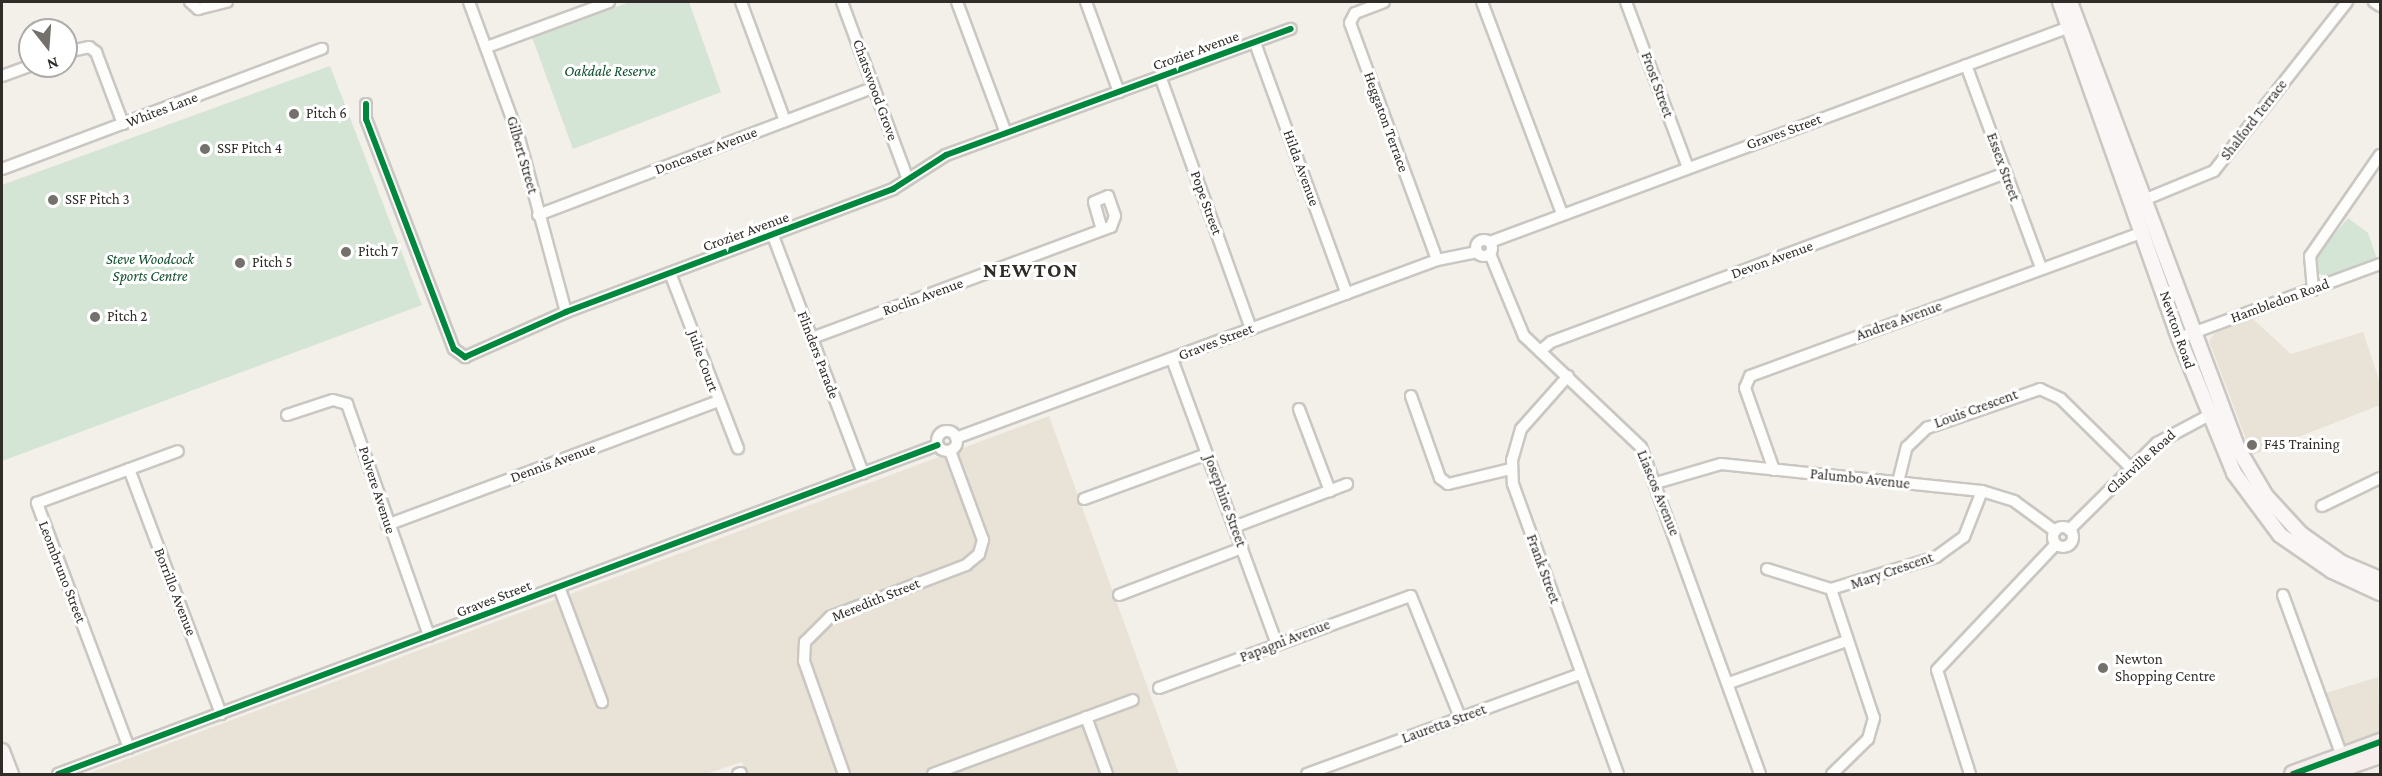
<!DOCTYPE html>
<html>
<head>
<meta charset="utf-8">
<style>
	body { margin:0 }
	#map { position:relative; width:2382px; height:776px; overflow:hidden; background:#f3efe9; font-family:"Crimson Pro",serif }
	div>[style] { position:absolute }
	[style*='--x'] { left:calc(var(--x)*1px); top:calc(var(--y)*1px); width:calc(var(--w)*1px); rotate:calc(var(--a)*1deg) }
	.built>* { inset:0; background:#e9e2d6 }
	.green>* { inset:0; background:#d4e4d5 }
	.roads { filter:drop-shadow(2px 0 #cac7c2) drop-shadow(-2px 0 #cac7c2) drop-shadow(0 2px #cac7c2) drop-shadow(0 -2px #cac7c2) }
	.street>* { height:10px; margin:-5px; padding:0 5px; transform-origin:5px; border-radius:5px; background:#fdfdfc }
	.street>.ring { margin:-5px; padding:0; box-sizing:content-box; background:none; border:10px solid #fdfdfc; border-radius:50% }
	.secondary>* { height:14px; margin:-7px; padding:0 7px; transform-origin:7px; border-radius:7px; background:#f9f6f5 }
	.primary>* { height:16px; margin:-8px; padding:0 8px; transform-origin:8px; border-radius:8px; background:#f6eeec }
	.cycleway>* { height:6px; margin:-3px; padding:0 3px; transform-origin:3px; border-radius:3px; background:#00873e }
	.dots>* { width:16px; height:16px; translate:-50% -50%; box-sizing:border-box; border:3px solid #fff; border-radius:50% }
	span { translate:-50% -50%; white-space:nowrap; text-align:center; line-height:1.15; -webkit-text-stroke:6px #fff; paint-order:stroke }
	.street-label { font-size:15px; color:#302d29 }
	.park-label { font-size:15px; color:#0f4e2d; font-style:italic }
	.poi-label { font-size:15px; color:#302d29 }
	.left { translate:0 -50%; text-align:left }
	.district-label { font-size:21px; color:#302d29; font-weight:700; letter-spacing:1.5px }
	.frame { position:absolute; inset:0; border:3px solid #302d29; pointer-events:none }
	.north { position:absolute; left:18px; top:18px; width:60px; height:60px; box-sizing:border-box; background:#fff; border:2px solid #acaba9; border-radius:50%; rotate:163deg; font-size:16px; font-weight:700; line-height:24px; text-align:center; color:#302d29 }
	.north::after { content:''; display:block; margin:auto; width:21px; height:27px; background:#74716c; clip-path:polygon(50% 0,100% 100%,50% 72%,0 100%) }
</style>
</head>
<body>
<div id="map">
	<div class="built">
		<i style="clip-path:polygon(2253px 319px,2291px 354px,2363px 332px,2380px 383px,2380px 405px,2252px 455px,2209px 341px,2215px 333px)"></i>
		<i style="clip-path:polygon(1049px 416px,1179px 774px,747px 774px,742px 762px,706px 774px,87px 774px)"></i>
		<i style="clip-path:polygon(2378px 677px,2380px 739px,2343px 752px,2323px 694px)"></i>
	</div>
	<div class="green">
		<i style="clip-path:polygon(630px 2px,689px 2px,721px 92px,573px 149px,532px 37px)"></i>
		<i style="clip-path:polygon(330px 66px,422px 305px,2px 461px,2px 185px)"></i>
		<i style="clip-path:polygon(2348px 218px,2368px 233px,2377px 259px,2329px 276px,2319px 274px,2316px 257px)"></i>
	</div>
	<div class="roads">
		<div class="street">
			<i style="--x:190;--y:2;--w:11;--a:41"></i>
			<i style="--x:198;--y:9;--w:30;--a:-14"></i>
			<i style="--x:469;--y:2;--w:145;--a:69.8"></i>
			<i style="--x:519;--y:138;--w:180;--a:74.9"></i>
			<i style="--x:741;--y:2;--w:127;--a:69.7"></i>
			<i style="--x:842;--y:2;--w:189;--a:69.6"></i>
			<i style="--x:957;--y:2;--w:140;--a:69.5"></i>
			<i style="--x:1086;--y:2;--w:96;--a:69.9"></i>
			<i style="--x:1384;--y:2;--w:31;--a:159"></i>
			<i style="--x:1355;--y:13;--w:11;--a:117"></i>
			<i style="--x:1350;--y:23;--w:252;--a:69.8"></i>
			<i style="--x:1482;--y:2;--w:227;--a:69.3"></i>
			<i style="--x:1626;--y:2;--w:177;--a:69.5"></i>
			<i style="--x:2374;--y:2;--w:7;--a:34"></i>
			<i style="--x:1255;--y:43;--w:267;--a:69.9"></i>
			<i style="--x:487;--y:47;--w:130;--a:-20.2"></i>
			<i style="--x:66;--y:52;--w:24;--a:-12"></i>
			<i style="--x:89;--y:47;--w:9;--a:36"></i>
			<i style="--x:96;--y:52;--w:77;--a:69.4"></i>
			<i style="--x:1966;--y:65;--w:216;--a:69.7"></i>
			<i style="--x:2;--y:76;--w:30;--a:-20"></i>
			<i style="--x:1160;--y:76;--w:269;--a:70.2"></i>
			<i style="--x:366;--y:104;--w:15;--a:90"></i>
			<i style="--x:366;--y:119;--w:246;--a:69.1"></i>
			<i style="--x:454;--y:349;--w:14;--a:36"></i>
			<i style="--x:465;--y:357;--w:111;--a:-24"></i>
			<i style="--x:566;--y:312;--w:349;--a:-20.6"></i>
			<i style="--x:893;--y:189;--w:63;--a:-32.7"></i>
			<i style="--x:946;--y:155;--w:367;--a:-20.1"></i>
			<i style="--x:2;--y:169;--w:342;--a:-20.6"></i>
			<i style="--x:2139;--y:202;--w:81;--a:-22.5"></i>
			<i style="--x:2214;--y:171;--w:215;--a:-51.8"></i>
			<i style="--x:538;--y:215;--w:358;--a:-20.8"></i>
			<i style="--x:773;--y:236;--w:254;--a:69.2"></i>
			<i class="ring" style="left:1476px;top:240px;width:6px;height:6px"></i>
			<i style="--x:1490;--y:242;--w:624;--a:-20.35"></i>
			<i style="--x:1490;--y:254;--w:89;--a:67.5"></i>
			<i style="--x:1524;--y:336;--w:161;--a:43.5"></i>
			<i style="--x:1641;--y:447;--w:348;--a:70"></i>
			<i style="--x:670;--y:273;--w:188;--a:68.8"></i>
			<i style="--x:2313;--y:290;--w:34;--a:-95"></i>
			<i style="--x:2310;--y:256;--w:123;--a:-55.3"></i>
			<i style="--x:812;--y:338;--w:319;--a:-20.4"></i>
			<i style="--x:1111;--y:227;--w:12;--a:-70"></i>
			<i style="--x:1115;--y:216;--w:21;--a:-109"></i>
			<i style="--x:1108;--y:196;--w:15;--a:157"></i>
			<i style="--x:1094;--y:202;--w:29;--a:74"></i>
			<i style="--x:2179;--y:338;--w:214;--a:-20.2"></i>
			<i style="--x:1540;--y:351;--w:14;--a:-39"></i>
			<i style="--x:1551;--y:342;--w:485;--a:-20.4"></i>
			<i style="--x:1172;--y:359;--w:304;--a:69.8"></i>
			<i style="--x:1568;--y:376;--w:71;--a:131.6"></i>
			<i style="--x:1521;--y:429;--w:32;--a:106"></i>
			<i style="--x:1512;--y:460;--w:24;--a:88"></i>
			<i style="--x:1513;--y:484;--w:308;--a:70.1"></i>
			<i style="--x:1411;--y:396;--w:87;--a:70.5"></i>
			<i style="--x:1440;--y:478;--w:10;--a:37"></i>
			<i style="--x:1448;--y:484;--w:65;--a:-13.4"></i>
			<i style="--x:1299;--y:409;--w:88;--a:69.3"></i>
			<i style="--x:287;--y:415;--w:48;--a:-18.1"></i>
			<i style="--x:333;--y:400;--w:15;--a:16"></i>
			<i style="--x:347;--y:404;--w:246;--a:70.5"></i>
			<i class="ring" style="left:937px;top:431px;width:10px;height:10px"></i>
			<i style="--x:956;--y:438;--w:513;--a:-20.31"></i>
			<i style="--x:1437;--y:260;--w:41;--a:-11.3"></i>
			<i style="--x:129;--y:469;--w:262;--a:69.4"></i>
			<i style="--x:1774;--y:470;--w:87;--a:-109.5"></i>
			<i style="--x:1745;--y:388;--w:13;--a:-67"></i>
			<i style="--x:1750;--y:376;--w:419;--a:-20.1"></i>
			<i style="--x:1898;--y:482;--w:36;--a:-76"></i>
			<i style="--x:1907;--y:447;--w:28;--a:-44"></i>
			<i style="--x:1927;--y:428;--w:120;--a:-19"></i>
			<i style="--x:2040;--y:389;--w:23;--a:25"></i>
			<i style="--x:2061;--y:399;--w:100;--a:44.6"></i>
			<i style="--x:1656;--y:483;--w:68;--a:-16.3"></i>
			<i style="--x:1721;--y:464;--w:262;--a:5.9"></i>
			<i style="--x:1982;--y:491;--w:34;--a:17"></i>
			<i style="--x:2014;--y:501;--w:51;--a:36.2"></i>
			<i style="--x:1084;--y:499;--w:131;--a:-20.1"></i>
			<i style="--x:2322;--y:506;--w:64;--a:-25.8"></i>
			<i style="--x:387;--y:525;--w:353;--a:-20.5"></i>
			<i style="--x:1234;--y:527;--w:121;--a:-20.8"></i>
			<i class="ring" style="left:2053px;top:527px;width:10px;height:10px"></i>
			<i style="--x:2069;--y:530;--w:124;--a:-44.7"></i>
			<i style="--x:2157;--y:443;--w:68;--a:-28.1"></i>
			<i style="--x:1767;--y:569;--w:67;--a:17.4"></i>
			<i style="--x:1831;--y:589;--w:110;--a:-16.9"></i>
			<i style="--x:1936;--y:557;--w:34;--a:-36"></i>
			<i style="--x:1964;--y:537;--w:49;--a:-68.6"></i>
			<i style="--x:559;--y:587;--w:123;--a:69.5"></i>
			<i style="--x:1831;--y:589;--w:136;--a:71.6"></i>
			<i style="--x:1874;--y:718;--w:22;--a:106"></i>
			<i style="--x:1868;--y:739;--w:50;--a:135.8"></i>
			<i style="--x:1119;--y:595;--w:132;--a:-20.9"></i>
			<i style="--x:2283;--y:595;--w:171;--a:69.9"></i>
			<i style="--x:1729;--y:683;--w:124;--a:-19.7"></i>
			<i style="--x:1159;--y:688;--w:268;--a:-20.1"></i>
			<i style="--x:1411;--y:596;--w:131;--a:68"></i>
			<i style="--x:1086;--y:717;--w:61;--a:69.8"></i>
			<i style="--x:129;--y:748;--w:262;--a:-110.6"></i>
			<i style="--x:37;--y:503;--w:150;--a:-20.2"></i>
			<i style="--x:58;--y:774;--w:939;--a:-20.5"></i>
			<i style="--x:738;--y:774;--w:3;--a:-18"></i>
			<i style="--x:844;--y:774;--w:120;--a:-109.5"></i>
			<i style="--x:804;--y:661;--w:19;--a:-87"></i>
			<i style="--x:805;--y:642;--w:35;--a:-45"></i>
			<i style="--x:830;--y:617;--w:146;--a:-20.9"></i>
			<i style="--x:966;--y:565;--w:17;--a:-40"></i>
			<i style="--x:979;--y:554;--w:15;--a:-74"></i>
			<i style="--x:983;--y:540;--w:95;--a:-110.3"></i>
			<i style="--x:933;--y:774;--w:213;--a:-20.3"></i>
			<i style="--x:1307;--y:774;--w:292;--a:-20.1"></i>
			<i style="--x:1970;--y:774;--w:109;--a:-107.6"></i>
			<i style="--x:1937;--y:670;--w:173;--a:-46.6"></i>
		</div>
		<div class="secondary">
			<i style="--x:2060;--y:2;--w:356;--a:70.5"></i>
			<i style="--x:2179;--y:338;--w:146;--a:67.8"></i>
			<i style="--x:2234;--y:473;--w:77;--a:53.4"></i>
			<i style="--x:2280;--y:535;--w:63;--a:34.7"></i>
			<i style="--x:2332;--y:571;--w:53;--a:24.6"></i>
			<i style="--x:2070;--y:2;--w:475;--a:69.4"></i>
			<i style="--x:2237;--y:447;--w:57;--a:59.4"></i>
			<i style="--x:2266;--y:496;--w:52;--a:47.4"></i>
			<i style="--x:2301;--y:534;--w:50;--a:35.3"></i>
			<i style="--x:2342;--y:563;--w:41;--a:22.8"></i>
			<i style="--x:2;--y:751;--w:25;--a:69"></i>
		</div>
		<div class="primary">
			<i style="--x:2293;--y:774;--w:93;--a:-20.2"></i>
			<i style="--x:2326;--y:774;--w:57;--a:-19.4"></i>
		</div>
	</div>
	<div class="cycleway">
		<i style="--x:366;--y:104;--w:15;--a:90"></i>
		<i style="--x:366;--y:119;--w:246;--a:69.1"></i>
		<i style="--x:454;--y:349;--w:14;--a:36"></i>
		<i style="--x:465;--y:357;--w:111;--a:-24"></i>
		<i style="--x:566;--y:312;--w:349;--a:-20.6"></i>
		<i style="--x:893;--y:189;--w:63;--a:-32.7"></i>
		<i style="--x:946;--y:155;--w:367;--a:-20.1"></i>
		<i style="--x:58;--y:774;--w:939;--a:-20.5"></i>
		<i style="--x:2293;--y:774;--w:93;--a:-20.2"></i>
	</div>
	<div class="dots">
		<i style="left:294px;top:114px;background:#74716c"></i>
		<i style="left:205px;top:149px;background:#74716c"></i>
		<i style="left:53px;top:200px;background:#74716c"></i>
		<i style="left:346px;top:252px;background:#74716c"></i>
		<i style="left:240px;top:263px;background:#74716c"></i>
		<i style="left:95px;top:317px;background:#74716c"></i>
		<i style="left:2252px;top:445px;background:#74716c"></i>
		<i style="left:2103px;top:668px;background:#74716c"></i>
	</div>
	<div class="street-label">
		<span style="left:1196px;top:51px;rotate:-20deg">Crozier Avenue</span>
		<span style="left:1657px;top:85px;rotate:70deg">Frost Street</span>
		<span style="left:875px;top:90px;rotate:70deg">Chatswood Grove</span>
		<span style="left:162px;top:110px;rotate:-21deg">Whites Lane</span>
		<span style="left:2254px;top:120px;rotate:-52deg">Shalford Terrace</span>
		<span style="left:1386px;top:122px;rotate:70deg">Heggaton Terrace</span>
		<span style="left:1784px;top:132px;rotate:-20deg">Graves Street</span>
		<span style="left:706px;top:151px;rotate:-21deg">Doncaster Avenue</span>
		<span style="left:522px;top:155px;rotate:74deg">Gilbert Street</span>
		<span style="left:2003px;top:167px;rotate:70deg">Essex Street</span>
		<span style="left:1301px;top:168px;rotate:70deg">Hilda Avenue</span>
		<span style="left:1206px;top:203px;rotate:70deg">Pope Street</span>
		<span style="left:746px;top:232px;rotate:-20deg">Crozier Avenue</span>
		<span style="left:1772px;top:260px;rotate:-20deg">Devon Avenue</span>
		<span style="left:923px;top:297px;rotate:-20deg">Roclin Avenue</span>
		<span style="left:2280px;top:301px;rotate:-20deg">Hambledon Road</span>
		<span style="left:1899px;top:321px;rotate:-20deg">Andrea Avenue</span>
		<span style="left:2177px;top:330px;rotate:71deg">Newton Road</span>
		<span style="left:1216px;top:342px;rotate:-21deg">Graves Street</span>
		<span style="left:818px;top:355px;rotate:69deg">Flinders Parade</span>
		<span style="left:703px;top:361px;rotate:70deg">Julie Court</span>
		<span style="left:1976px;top:409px;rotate:-20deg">Louis Crescent</span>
		<span style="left:2141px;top:462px;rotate:-42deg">Clairville Road</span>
		<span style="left:553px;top:463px;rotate:-20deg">Dennis Avenue</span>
		<span style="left:1860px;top:479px;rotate:6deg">Palumbo Avenue</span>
		<span style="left:377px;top:490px;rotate:72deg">Polvere Avenue</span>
		<span style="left:1658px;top:493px;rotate:68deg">Liascos Avenue</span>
		<span style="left:1225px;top:501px;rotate:70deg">Josephine Street</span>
		<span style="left:1543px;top:569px;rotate:70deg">Frank Street</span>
		<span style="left:1892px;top:571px;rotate:-19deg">Mary Crescent</span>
		<span style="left:62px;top:572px;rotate:69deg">Leombruno Street</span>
		<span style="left:175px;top:592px;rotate:69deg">Borrillo Avenue</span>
		<span style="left:494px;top:599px;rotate:-21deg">Graves Street</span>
		<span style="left:876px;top:600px;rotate:-22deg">Meredith Street</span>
		<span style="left:1285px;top:641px;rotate:-21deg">Papagni Avenue</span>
		<span style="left:1444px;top:724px;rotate:-20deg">Lauretta Street</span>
	</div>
	<div class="park-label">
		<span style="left:610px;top:72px">Oakdale Reserve</span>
		<span style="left:150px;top:268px">Steve Woodcock<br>Sports Centre</span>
	</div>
	<div class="poi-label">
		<span class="left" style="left:306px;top:114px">Pitch 6</span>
		<span class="left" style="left:217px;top:149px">SSF Pitch 4</span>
		<span class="left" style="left:65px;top:200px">SSF Pitch 3</span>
		<span class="left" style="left:358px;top:252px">Pitch 7</span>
		<span class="left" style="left:252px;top:263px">Pitch 5</span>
		<span class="left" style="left:107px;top:317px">Pitch 2</span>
		<span class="left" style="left:2264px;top:445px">F45 Training</span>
		<span class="left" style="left:2115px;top:668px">Newton<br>Shopping Centre</span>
	</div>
	<div class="district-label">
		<span style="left:1031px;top:270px">NEWTON</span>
	</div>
	<div class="frame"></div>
	<div class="north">N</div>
</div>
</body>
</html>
